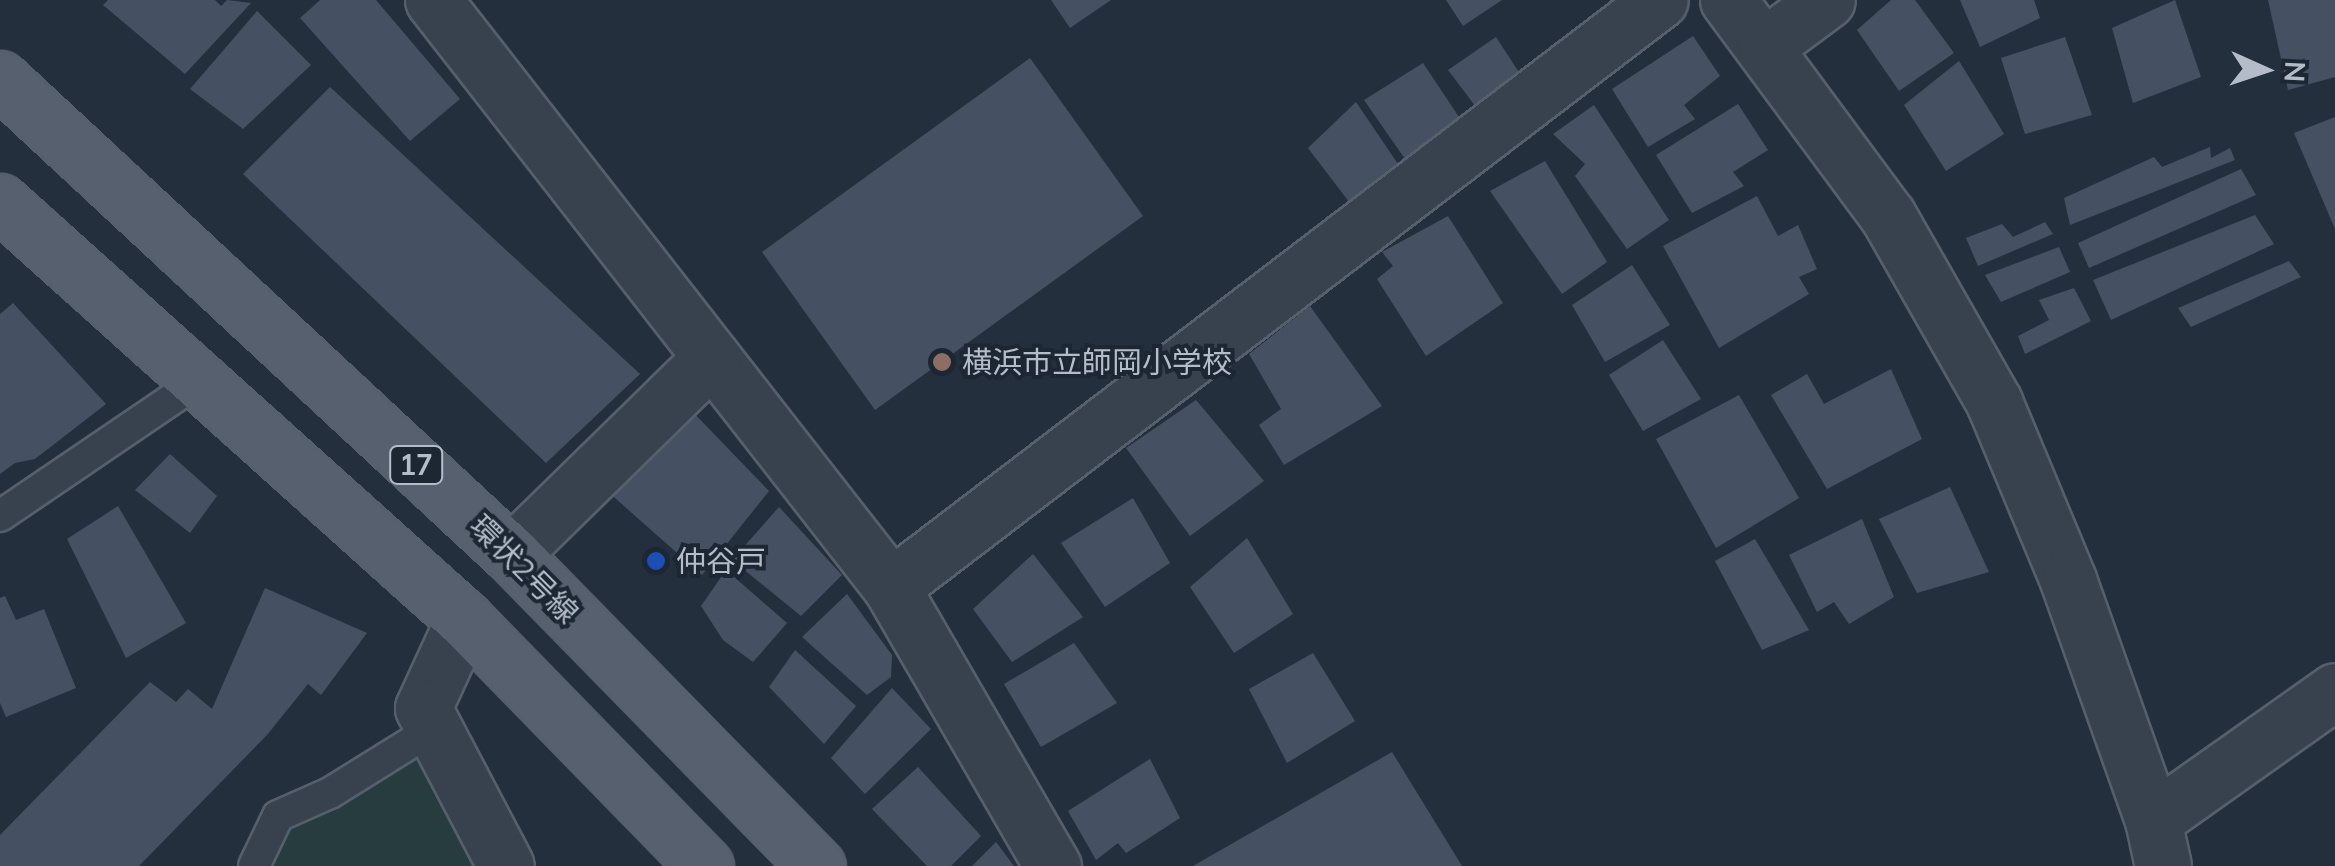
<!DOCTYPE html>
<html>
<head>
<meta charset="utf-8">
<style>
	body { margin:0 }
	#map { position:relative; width:2335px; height:866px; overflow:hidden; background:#242f3e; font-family:Mulish,"Noto Sans JP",sans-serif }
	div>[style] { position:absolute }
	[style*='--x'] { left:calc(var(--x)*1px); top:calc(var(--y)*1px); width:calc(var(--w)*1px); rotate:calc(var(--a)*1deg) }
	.green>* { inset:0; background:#263c3f }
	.building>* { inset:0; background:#455162 }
	.roads { filter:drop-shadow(2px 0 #565f6c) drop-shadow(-2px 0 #565f6c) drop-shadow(0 2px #565f6c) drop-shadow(0 -2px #565f6c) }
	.service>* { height:30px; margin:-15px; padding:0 15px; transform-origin:15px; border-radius:15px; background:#38414e }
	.minor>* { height:55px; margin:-27.5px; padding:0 27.5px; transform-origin:27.5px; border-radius:27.5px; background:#38414e }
	.primary>* { height:55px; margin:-27.5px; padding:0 27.5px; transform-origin:27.5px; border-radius:27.5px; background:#56606e }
	.dots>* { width:28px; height:28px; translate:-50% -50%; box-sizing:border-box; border:5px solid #1d2633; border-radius:50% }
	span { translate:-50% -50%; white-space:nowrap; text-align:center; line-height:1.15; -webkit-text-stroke:8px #1d2633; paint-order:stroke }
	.shield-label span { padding:2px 8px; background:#1d2633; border:2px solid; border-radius:8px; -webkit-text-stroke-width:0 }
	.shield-label { font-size:28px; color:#b4bcc9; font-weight:700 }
	.poi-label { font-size:30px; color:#b4bcc9 }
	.left { translate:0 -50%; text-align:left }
	.street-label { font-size:30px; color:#b4bcc9 }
	.north { position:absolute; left:2215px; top:20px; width:100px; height:100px; -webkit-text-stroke:8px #1d2633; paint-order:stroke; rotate:93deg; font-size:28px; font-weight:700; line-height:40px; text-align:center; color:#b4bcc9 }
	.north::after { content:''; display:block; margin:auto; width:35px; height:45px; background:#b4bcc9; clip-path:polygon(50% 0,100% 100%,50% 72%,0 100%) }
</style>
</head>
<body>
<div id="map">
	<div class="green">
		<i style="clip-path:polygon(430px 746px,495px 866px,266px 866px,288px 824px)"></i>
	</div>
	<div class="building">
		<i style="clip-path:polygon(108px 0,215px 0,221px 6px,227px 0,251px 3px,185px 74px,103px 5px)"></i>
		<i style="clip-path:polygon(320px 0,376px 0,460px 99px,410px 141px,300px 18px)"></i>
		<i style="clip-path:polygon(1051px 0,1111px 0,1070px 28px)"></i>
		<i style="clip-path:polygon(1446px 0,1502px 0,1463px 26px)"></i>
		<i style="clip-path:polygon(1891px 0,1915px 0,1954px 53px,1899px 91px,1857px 30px)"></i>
		<i style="clip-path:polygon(1960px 0,2034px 0,2040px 18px,1980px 47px)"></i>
		<i style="clip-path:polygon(2175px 0,2201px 77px,2133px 103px,2112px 28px)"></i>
		<i style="clip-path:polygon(2268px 0,2335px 0,2335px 77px,2288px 90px)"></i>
		<i style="clip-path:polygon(257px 11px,311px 65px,243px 129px,190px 89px)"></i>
		<i style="clip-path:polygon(1693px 36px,1720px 76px,1684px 105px,1695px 119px,1648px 147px,1612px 89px)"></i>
		<i style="clip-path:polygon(1496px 37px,1528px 86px,1482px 115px,1448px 70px)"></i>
		<i style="clip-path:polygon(2065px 37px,2092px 115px,2025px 134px,2001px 58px)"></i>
		<i style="clip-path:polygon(1030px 58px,1143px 216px,875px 410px,762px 252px)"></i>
		<i style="clip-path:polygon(1959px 61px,2004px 134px,1946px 171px,1904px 105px)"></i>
		<i style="clip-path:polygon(1423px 63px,1463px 123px,1405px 159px,1364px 100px)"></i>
		<i style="clip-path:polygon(330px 87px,640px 374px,546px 463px,243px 174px)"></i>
		<i style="clip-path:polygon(1356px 102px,1398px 164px,1353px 207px,1308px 148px)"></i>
		<i style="clip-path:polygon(1738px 104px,1768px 150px,1733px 172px,1744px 186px,1692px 213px,1656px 155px)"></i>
		<i style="clip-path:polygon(1594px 105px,1669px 220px,1627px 249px,1575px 176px,1585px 164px,1553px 134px)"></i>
		<i style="clip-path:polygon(2335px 117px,2335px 229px,2294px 133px)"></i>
		<i style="clip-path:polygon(2210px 147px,2211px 158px,2230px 148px,2235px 160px,2070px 225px,2064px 198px,2154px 157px,2162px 167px)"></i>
		<i style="clip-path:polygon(1545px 161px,1607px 262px,1562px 294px,1490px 191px)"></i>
		<i style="clip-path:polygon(2241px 169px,2256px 195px,2089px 268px,2078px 243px)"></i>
		<i style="clip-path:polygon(1757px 196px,1778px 236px,1798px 225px,1817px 269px,1799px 277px,1809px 294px,1719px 348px,1663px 246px)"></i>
		<i style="clip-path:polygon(2255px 215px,2274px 244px,2111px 320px,2093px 280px)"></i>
		<i style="clip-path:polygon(1448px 216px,1503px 303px,1426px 356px,1377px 279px,1393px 266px,1382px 252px)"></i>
		<i style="clip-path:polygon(2045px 222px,2053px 234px,1978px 266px,1966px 238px,2002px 224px,2013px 237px)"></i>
		<i style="clip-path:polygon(2059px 247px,2070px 272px,2001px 302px,1985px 275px)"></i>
		<i style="clip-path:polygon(2289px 261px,2301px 277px,2191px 327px,2178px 308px)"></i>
		<i style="clip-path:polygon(1632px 265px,1670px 325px,1605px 362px,1572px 305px)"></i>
		<i style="clip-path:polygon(2074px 288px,2091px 321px,2025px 354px,2018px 336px,2049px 320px,2039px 300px)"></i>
		<i style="clip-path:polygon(13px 303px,106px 404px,35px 459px,15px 463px,0 474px,0 314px)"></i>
		<i style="clip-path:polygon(1310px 306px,1382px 406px,1284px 465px,1259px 425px,1281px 409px,1249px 354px)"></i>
		<i style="clip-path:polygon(1663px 340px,1701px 399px,1643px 431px,1609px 375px)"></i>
		<i style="clip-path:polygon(1891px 369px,1922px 439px,1827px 489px,1771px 395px,1807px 374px,1824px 404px)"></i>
		<i style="clip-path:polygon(1739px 395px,1799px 498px,1716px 548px,1656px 439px)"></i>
		<i style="clip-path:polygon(1196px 400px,1264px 481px,1190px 536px,1126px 448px)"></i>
		<i style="clip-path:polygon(688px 407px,769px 491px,702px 575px,607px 491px)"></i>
		<i style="clip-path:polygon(170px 454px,217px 496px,190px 533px,135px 490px)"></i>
		<i style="clip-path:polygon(1950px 487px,1989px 572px,1917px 593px,1879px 519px)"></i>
		<i style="clip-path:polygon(1133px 498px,1170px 563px,1105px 607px,1061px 543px)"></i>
		<i style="clip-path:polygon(118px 506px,186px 623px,126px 658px,67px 539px)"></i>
		<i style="clip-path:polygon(779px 507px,842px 575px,801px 616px,732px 560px)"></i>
		<i style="clip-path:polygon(1862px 519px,1894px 597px,1849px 624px,1834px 602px,1817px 612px,1789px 555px)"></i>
		<i style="clip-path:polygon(1247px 538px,1293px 614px,1234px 653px,1190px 587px)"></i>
		<i style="clip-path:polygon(1755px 539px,1809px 630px,1762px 650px,1715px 561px)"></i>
		<i style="clip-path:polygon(1033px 554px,1083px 617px,1012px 662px,973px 609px)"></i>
		<i style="clip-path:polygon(726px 570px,787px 623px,753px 662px,723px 640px,701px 606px)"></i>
		<i style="clip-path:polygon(265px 588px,367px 633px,321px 695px,308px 684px,267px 735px,139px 866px,0 866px,0 835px,150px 682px,176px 702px,188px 689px,212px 709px)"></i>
		<i style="clip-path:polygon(847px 594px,892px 655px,891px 677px,867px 695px,802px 637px)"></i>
		<i style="clip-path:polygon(5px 596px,16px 620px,44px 609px,76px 688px,6px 717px,0 703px,0 598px)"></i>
		<i style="clip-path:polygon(1074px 643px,1117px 703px,1041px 747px,1004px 684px)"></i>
		<i style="clip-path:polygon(795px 650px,856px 706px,824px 744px,769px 687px)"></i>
		<i style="clip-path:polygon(1313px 653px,1355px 721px,1287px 763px,1249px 689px)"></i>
		<i style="clip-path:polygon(892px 688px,931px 729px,865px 794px,831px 758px)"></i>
		<i style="clip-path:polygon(1392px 752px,1462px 866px,1193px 866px)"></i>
		<i style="clip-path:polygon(1150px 759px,1180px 818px,1126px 853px,1118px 843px,1096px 860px,1068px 811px)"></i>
		<i style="clip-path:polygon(918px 767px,981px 836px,951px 866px,927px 866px,872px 809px)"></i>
		<i style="clip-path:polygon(996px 842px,1014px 866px,972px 866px)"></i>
	</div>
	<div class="roads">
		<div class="service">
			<i style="--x:0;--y:516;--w:238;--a:-34.2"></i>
			<i style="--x:254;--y:866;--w:55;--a:-64.4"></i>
			<i style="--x:278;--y:816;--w:57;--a:-23.9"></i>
			<i style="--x:330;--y:793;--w:121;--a:-31.9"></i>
		</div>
		<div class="minor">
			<i style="--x:433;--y:0;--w:745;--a:52.04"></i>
			<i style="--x:891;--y:587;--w:323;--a:59.9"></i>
			<i style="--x:1728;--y:0;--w:269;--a:53.5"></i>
			<i style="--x:1888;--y:216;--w:214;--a:60.3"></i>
			<i style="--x:1994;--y:402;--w:193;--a:67.4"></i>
			<i style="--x:2068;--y:580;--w:255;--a:70.5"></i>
			<i style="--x:2153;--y:820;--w:47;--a:77.7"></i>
			<i style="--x:1765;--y:46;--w:77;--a:-36.6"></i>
			<i style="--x:511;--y:554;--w:281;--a:-44.4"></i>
			<i style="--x:891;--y:587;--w:967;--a:-37.36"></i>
			<i style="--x:464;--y:619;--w:98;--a:114.7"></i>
			<i style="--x:423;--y:708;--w:178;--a:62.3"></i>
			<i style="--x:2153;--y:820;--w:223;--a:-35.3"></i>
		</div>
		<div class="primary">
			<i style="--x:0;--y:79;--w:698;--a:42.91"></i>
			<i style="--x:511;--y:554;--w:437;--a:45.6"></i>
			<i style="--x:0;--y:202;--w:624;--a:41.95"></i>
			<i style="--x:464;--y:619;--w:345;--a:45.7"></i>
		</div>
	</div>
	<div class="dots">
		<i style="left:942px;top:362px;background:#8d6e63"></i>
		<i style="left:656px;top:561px;background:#1a4fb4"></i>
	</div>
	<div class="shield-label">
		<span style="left:416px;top:465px">17</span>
	</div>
	<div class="poi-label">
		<span class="left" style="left:962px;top:362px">横浜市立師岡小学校</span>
		<span class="left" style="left:676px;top:561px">仲谷戸</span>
	</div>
	<div class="street-label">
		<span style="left:524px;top:569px;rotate:45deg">環状2号線</span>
	</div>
	<div class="north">N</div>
</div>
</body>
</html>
